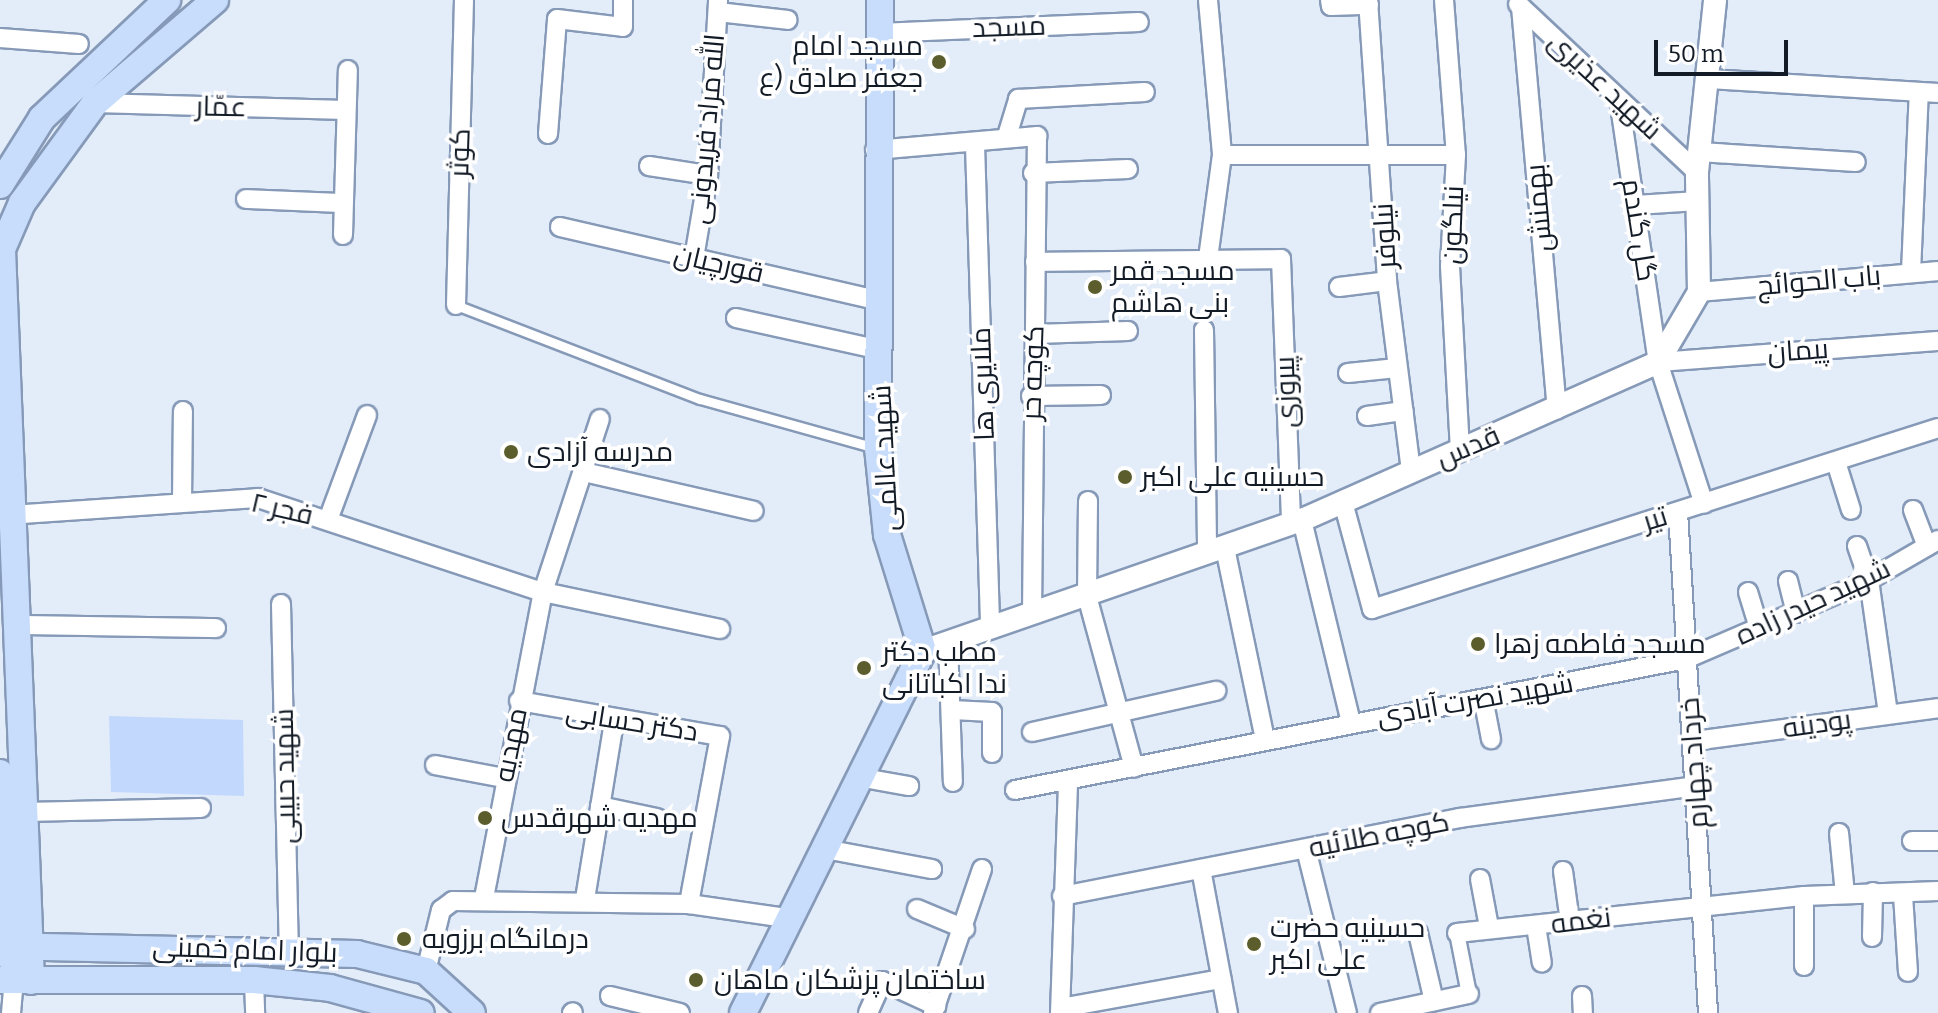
<!DOCTYPE html>
<html>
<head>
<meta charset="utf-8">
<style>
	body { margin:0 }
	#map { position:relative; width:1938px; height:1013px; overflow:hidden; background:#e3ecf9; font-family:Bitter,Cairo,serif }
	div>[style] { position:absolute }
	[style*='--x'] { left:calc(var(--x)*1px); top:calc(var(--y)*1px); width:calc(var(--w)*1px); rotate:calc(var(--a)*1deg) }
	.green>* { inset:0; background:#c2d9fd }
	.roads { filter:drop-shadow(2px 0 #869ab8) drop-shadow(-2px 0 #869ab8) drop-shadow(0 2px #869ab8) drop-shadow(0 -2px #869ab8) }
	.service>* { height:9px; margin:-4.5px; padding:0 4.5px; transform-origin:4.5px; border-radius:4.5px; background:#fff }
	.pedestrian>* { height:14px; margin:-7px; padding:0 7px; transform-origin:7px; border-radius:7px; background:#fff }
	.minor>* { height:18px; margin:-9px; padding:0 9px; transform-origin:9px; border-radius:9px; background:#fff }
	.tertiary>* { height:22px; margin:-11px; padding:0 11px; transform-origin:11px; border-radius:11px; background:#fff }
	.secondary>* { height:26px; margin:-13px; padding:0 13px; transform-origin:13px; border-radius:13px; background:#c8ddfc }
	.dots>* { width:22px; height:22px; translate:-50% -50%; box-sizing:border-box; border:4px solid #fff; border-radius:50% }
	span { translate:-50% -50%; white-space:nowrap; text-align:center; line-height:1.15; -webkit-text-stroke:7px #fff; paint-order:stroke }
	.street-label { font-size:28px; color:#131b26 }
	.poi-label { font-size:28px; color:#131b26 }
	.right { translate:-100% -50%; text-align:right }
	.left { translate:0 -50%; text-align:left }
	.scale { position:absolute; left:1654px; top:40px; width:134px; height:36px; box-sizing:border-box; border:4px solid #131b26; border-top:0; padding-left:10px; font-size:24px; line-height:28px; white-space:nowrap; color:#131b26; -webkit-text-stroke:6px #fff; paint-order:stroke }
</style>
</head>
<body>
<div id="map">
	<div class="green">
		<i style="clip-path:polygon(109px 716px,243px 720px,244px 796px,111px 792px)"></i>
	</div>
	<div class="roads">
		<div class="service">
			<i style="--x:456;--y:305;--w:261;--a:21.1"></i>
			<i style="--x:700;--y:399;--w:183;--a:15.6"></i>
		</div>
		<div class="pedestrian">
			<i style="--x:1457;--y:933;--w:62;--a:78.9"></i>
		</div>
		<div class="minor">
			<i style="--x:1208;--y:0;--w:156;--a:84.8"></i>
			<i style="--x:1222;--y:155;--w:104;--a:97.7"></i>
			<i style="--x:1330;--y:0;--w:6;--a:81"></i>
			<i style="--x:1331;--y:6;--w:38;--a:-2"></i>
			<i style="--x:1368;--y:0;--w:282;--a:86.1"></i>
			<i style="--x:1387;--y:281;--w:192;--a:82.8"></i>
			<i style="--x:1444;--y:0;--w:155;--a:85.6"></i>
			<i style="--x:1456;--y:155;--w:111;--a:93.1"></i>
			<i style="--x:1450;--y:266;--w:185;--a:86.9"></i>
			<i style="--x:1518;--y:4;--w:245;--a:43.2"></i>
			<i style="--x:1521;--y:7;--w:404;--a:84.9"></i>
			<i style="--x:718;--y:12;--w:70;--a:6.5"></i>
			<i style="--x:879;--y:33;--w:260;--a:-2.4"></i>
			<i style="--x:0;--y:38;--w:79;--a:4.3"></i>
			<i style="--x:1710;--y:79;--w:228;--a:3.5"></i>
			<i style="--x:1619;--y:99;--w:266;--a:81.6"></i>
			<i style="--x:1658;--y:362;--w:149;--a:72.1"></i>
			<i style="--x:95;--y:103;--w:251;--a:1.6"></i>
			<i style="--x:548;--y:134;--w:115;--a:-85.5"></i>
			<i style="--x:557;--y:19;--w:66;--a:6.9"></i>
			<i style="--x:623;--y:27;--w:27;--a:-90"></i>
			<i style="--x:1007;--y:136;--w:39;--a:-73"></i>
			<i style="--x:1018;--y:99;--w:127;--a:-3.2"></i>
			<i style="--x:975;--y:145;--w:478;--a:88.2"></i>
			<i style="--x:875;--y:150;--w:163;--a:-4.9"></i>
			<i style="--x:1037;--y:136;--w:474;--a:90.6"></i>
			<i style="--x:1700;--y:152;--w:156;--a:3.7"></i>
			<i style="--x:1222;--y:155;--w:234;--a:0"></i>
			<i style="--x:649;--y:166;--w:60;--a:8.7"></i>
			<i style="--x:1033;--y:173;--w:95;--a:-2.4"></i>
			<i style="--x:246;--y:199;--w:97;--a:2.4"></i>
			<i style="--x:1636;--y:205;--w:62;--a:-3.7"></i>
			<i style="--x:560;--y:227;--w:325;--a:13"></i>
			<i style="--x:343;--y:235;--w:165;--a:-88.3"></i>
			<i style="--x:694;--y:258;--w:84;--a:-80.4"></i>
			<i style="--x:708;--y:175;--w:175;--a:-86.7"></i>
			<i style="--x:1035;--y:262;--w:246;--a:-0.7"></i>
			<i style="--x:1281;--y:259;--w:265;--a:87.8"></i>
			<i style="--x:1911;--y:272;--w:180;--a:-87.5"></i>
			<i style="--x:1339;--y:287;--w:48;--a:-7.1"></i>
			<i style="--x:1699;--y:292;--w:240;--a:-5"></i>
			<i style="--x:456;--y:305;--w:305;--a:-88.5"></i>
			<i style="--x:736;--y:318;--w:148;--a:12.5"></i>
			<i style="--x:1204;--y:330;--w:224;--a:89.2"></i>
			<i style="--x:1035;--y:334;--w:93;--a:-1.8"></i>
			<i style="--x:1658;--y:362;--w:281;--a:-4.3"></i>
			<i style="--x:1348;--y:373;--w:49;--a:-5.8"></i>
			<i style="--x:1031;--y:396;--w:70;--a:-0.8"></i>
			<i style="--x:1367;--y:416;--w:37;--a:-8"></i>
			<i style="--x:1836;--y:462;--w:50;--a:72.6"></i>
			<i style="--x:584;--y:472;--w:174;--a:12.9"></i>
			<i style="--x:182;--y:501;--w:90;--a:-89.4"></i>
			<i style="--x:1088;--y:501;--w:95;--a:90.6"></i>
			<i style="--x:1087;--y:596;--w:178;--a:74.7"></i>
			<i style="--x:1343;--y:502;--w:111;--a:74.8"></i>
			<i style="--x:1372;--y:609;--w:594;--a:-17.73"></i>
			<i style="--x:1913;--y:510;--w:39;--a:69"></i>
			<i style="--x:1678;--y:512;--w:502;--a:86.57"></i>
			<i style="--x:9;--y:515;--w:250;--a:-3.9"></i>
			<i style="--x:258;--y:498;--w:300;--a:18.3"></i>
			<i style="--x:543;--y:592;--w:181;--a:11.8"></i>
			<i style="--x:328;--y:520;--w:112;--a:-69.6"></i>
			<i style="--x:1302;--y:520;--w:208;--a:76.4"></i>
			<i style="--x:1857;--y:546;--w:36;--a:71"></i>
			<i style="--x:1869;--y:580;--w:135;--a:81.9"></i>
			<i style="--x:1225;--y:548;--w:195;--a:78.2"></i>
			<i style="--x:1788;--y:581;--w:33;--a:76"></i>
			<i style="--x:1748;--y:592;--w:38;--a:73"></i>
			<i style="--x:281;--y:604;--w:344;--a:88.7"></i>
			<i style="--x:17;--y:625;--w:199;--a:0.9"></i>
			<i style="--x:948;--y:642;--w:140;--a:88"></i>
			<i style="--x:519;--y:701;--w:204;--a:9.9"></i>
			<i style="--x:720;--y:736;--w:171;--a:100.5"></i>
			<i style="--x:1484;--y:703;--w:37;--a:79"></i>
			<i style="--x:952;--y:710;--w:40;--a:2.9"></i>
			<i style="--x:992;--y:712;--w:41;--a:90"></i>
			<i style="--x:1032;--y:732;--w:189;--a:-12.6"></i>
			<i style="--x:1695;--y:741;--w:245;--a:-7.7"></i>
			<i style="--x:435;--y:765;--w:70;--a:10.7"></i>
			<i style="--x:858;--y:777;--w:52;--a:10"></i>
			<i style="--x:1015;--y:790;--w:684;--a:-11.05"></i>
			<i style="--x:1686;--y:659;--w:199;--a:-23.3"></i>
			<i style="--x:1869;--y:580;--w:80;--a:-30.1"></i>
			<i style="--x:600;--y:806;--w:58;--a:11.9"></i>
			<i style="--x:24;--y:812;--w:177;--a:-1.3"></i>
			<i style="--x:1839;--y:833;--w:61;--a:84.4"></i>
			<i style="--x:1912;--y:841;--w:26;--a:0"></i>
			<i style="--x:825;--y:849;--w:109;--a:10.6"></i>
			<i style="--x:1306;--y:849;--w:169;--a:76"></i>
			<i style="--x:1201;--y:869;--w:147;--a:79.4"></i>
			<i style="--x:1563;--y:871;--w:51;--a:82.2"></i>
			<i style="--x:1480;--y:879;--w:49;--a:79.4"></i>
			<i style="--x:1903;--y:895;--w:77;--a:86.3"></i>
			<i style="--x:1062;--y:896;--w:406;--a:-11.1"></i>
			<i style="--x:1460;--y:818;--w:239;--a:-7.7"></i>
			<i style="--x:1804;--y:896;--w:70;--a:90"></i>
			<i style="--x:484;--y:898;--w:312;--a:-79.1"></i>
			<i style="--x:543;--y:592;--w:182;--a:-71.8"></i>
			<i style="--x:585;--y:899;--w:179;--a:-80.7"></i>
			<i style="--x:917;--y:909;--w:52;--a:22.6"></i>
			<i style="--x:1536;--y:926;--w:37;--a:81"></i>
			<i style="--x:1418;--y:933;--w:70;--a:76.8"></i>
			<i style="--x:1457;--y:933;--w:349;--a:-6.1"></i>
			<i style="--x:1804;--y:896;--w:134;--a:-2.1"></i>
			<i style="--x:1872;--y:937;--w:45;--a:-88.7"></i>
			<i style="--x:426;--y:971;--w:63;--a:-76.2"></i>
			<i style="--x:441;--y:910;--w:15;--a:-37"></i>
			<i style="--x:453;--y:901;--w:236;--a:0.7"></i>
			<i style="--x:689;--y:904;--w:98;--a:8.2"></i>
			<i style="--x:254;--y:980;--w:33;--a:88"></i>
			<i style="--x:610;--y:996;--w:72;--a:13.7"></i>
			<i style="--x:1582;--y:996;--w:17;--a:87"></i>
			<i style="--x:1061;--y:1008;--w:163;--a:-10.3"></i>
			<i style="--x:11;--y:1013;--w:32;--a:-85"></i>
			<i style="--x:572;--y:1013;--w:1;--a:-45"></i>
			<i style="--x:868;--y:1013;--w:35;--a:-66"></i>
			<i style="--x:882;--y:981;--w:60;--a:24.8"></i>
			<i style="--x:933;--y:1013;--w:152;--a:-71.2"></i>
			<i style="--x:1060;--y:1013;--w:232;--a:-88"></i>
			<i style="--x:1380;--y:1013;--w:91;--a:-12.1"></i>
		</div>
		<div class="tertiary">
			<i style="--x:923;--y:651;--w:401;--a:-19.1"></i>
			<i style="--x:1302;--y:520;--w:389;--a:-23.9"></i>
			<i style="--x:1658;--y:362;--w:81;--a:-59.6"></i>
			<i style="--x:1699;--y:292;--w:120;--a:-91"></i>
			<i style="--x:1697;--y:172;--w:173;--a:-84"></i>
		</div>
		<div class="secondary">
			<i style="--x:0;--y:185;--w:79;--a:-57.9"></i>
			<i style="--x:42;--y:118;--w:172;--a:-43.3"></i>
			<i style="--x:0;--y:773;--w:188;--a:86.3"></i>
			<i style="--x:0;--y:946;--w:357;--a:1.3"></i>
			<i style="--x:357;--y:954;--w:71;--a:13.8"></i>
			<i style="--x:426;--y:971;--w:62;--a:42.4"></i>
			<i style="--x:0;--y:980;--w:254;--a:0"></i>
			<i style="--x:254;--y:980;--w:76;--a:6"></i>
			<i style="--x:330;--y:988;--w:94;--a:15.4"></i>
			<i style="--x:31;--y:981;--w:733;--a:-92.27"></i>
			<i style="--x:2;--y:249;--w:50;--a:-66.5"></i>
			<i style="--x:22;--y:203;--w:124;--a:-53.9"></i>
			<i style="--x:95;--y:103;--w:158;--a:-40.6"></i>
			<i style="--x:743;--y:1013;--w:404;--a:-63.6"></i>
			<i style="--x:923;--y:651;--w:121;--a:-107.2"></i>
			<i style="--x:887;--y:535;--w:87;--a:-95.9"></i>
			<i style="--x:878;--y:448;--w:448;--a:-89.7"></i>
		</div>
	</div>
	<div class="dots">
		<i style="left:939px;top:62px;background:#5b5e2c"></i>
		<i style="left:1095px;top:287px;background:#5b5e2c"></i>
		<i style="left:511px;top:452px;background:#5b5e2c"></i>
		<i style="left:1125px;top:477px;background:#5b5e2c"></i>
		<i style="left:1478px;top:644px;background:#5b5e2c"></i>
		<i style="left:864px;top:668px;background:#5b5e2c"></i>
		<i style="left:485px;top:818px;background:#5b5e2c"></i>
		<i style="left:404px;top:939px;background:#5b5e2c"></i>
		<i style="left:1254px;top:944px;background:#5b5e2c"></i>
		<i style="left:696px;top:980px;background:#5b5e2c"></i>
	</div>
	<div class="street-label">
		<span style="left:1009px;top:27px;rotate:-2deg">مسجد</span>
		<span style="left:1605px;top:86px;rotate:43deg">شهید عذیری</span>
		<span style="left:221px;top:107px;rotate:1deg">عمّار</span>
		<span style="left:707px;top:129px;rotate:-85deg">الله مراد فریدونی</span>
		<span style="left:460px;top:153px;rotate:-88deg">کوثر</span>
		<span style="left:1539px;top:208px;rotate:-95deg">بهمنش</span>
		<span style="left:1453px;top:225px;rotate:-88deg">نیلگون</span>
		<span style="left:1639px;top:230px;rotate:81deg">گل گندم</span>
		<span style="left:1385px;top:236px;rotate:-93deg">نیلوفر</span>
		<span style="left:719px;top:264px;rotate:13deg">قورچیان</span>
		<span style="left:1819px;top:281px;rotate:-5deg">باب الحوائج</span>
		<span style="left:1798px;top:351px;rotate:-4deg">پیمان</span>
		<span style="left:1033px;top:373px;rotate:-88deg">کوچه حر</span>
		<span style="left:983px;top:384px;rotate:-92deg">ملایری ها</span>
		<span style="left:1286px;top:392px;rotate:-92deg">پیروزی</span>
		<span style="left:1468px;top:447px;rotate:-23deg">قدس</span>
		<span style="left:885px;top:458px;rotate:-93deg">شهید عالمی</span>
		<span style="left:282px;top:509px;rotate:13deg">فجر ۲</span>
		<span style="left:1655px;top:519px;rotate:-17deg">تیر</span>
		<span style="left:1813px;top:602px;rotate:-25deg">شهید حیدر زاده</span>
		<span style="left:1475px;top:700px;rotate:-10deg">شهید نصرت آبادی</span>
		<span style="left:632px;top:722px;rotate:9deg">دکتر حسابی</span>
		<span style="left:1817px;top:724px;rotate:-8deg">پودینه</span>
		<span style="left:511px;top:745px;rotate:-79deg">مهدیه</span>
		<span style="left:1694px;top:763px;rotate:-94deg">خرداد چهارم</span>
		<span style="left:285px;top:776px;rotate:-91deg">شهید حبیبی</span>
		<span style="left:1379px;top:835px;rotate:-11deg">کوچه طلائیه</span>
		<span style="left:1581px;top:921px;rotate:-7deg">نغمه</span>
		<span style="left:245px;top:950px;rotate:2deg">بلوار امام خمینی</span>
	</div>
	<div class="poi-label">
		<span class="right" style="left:923px;top:62px">مسجد امام<br>جعفر صادق (ع</span>
		<span class="left" style="left:1111px;top:287px">مسجد قمر<br>بنی هاشم</span>
		<span class="left" style="left:527px;top:452px">مدرسه آزادی</span>
		<span class="left" style="left:1141px;top:477px">حسینیه علی اکبر</span>
		<span class="left" style="left:1494px;top:644px">مسجد فاطمه زهرا</span>
		<span class="left" style="left:882px;top:668px">مطب دکتر<br>ندا اکباتانی</span>
		<span class="left" style="left:501px;top:818px">مهدیه شهرقدس</span>
		<span class="left" style="left:1270px;top:944px">حسینیه حضرت<br>علی اکبر</span>
		<span class="left" style="left:422px;top:939px">درمانگاه برزویه</span>
		<span class="left" style="left:714px;top:980px">ساختمان پزشکان ماهان</span>
	</div>
	<div class="scale">50 m</div>
</div>
</body>
</html>
